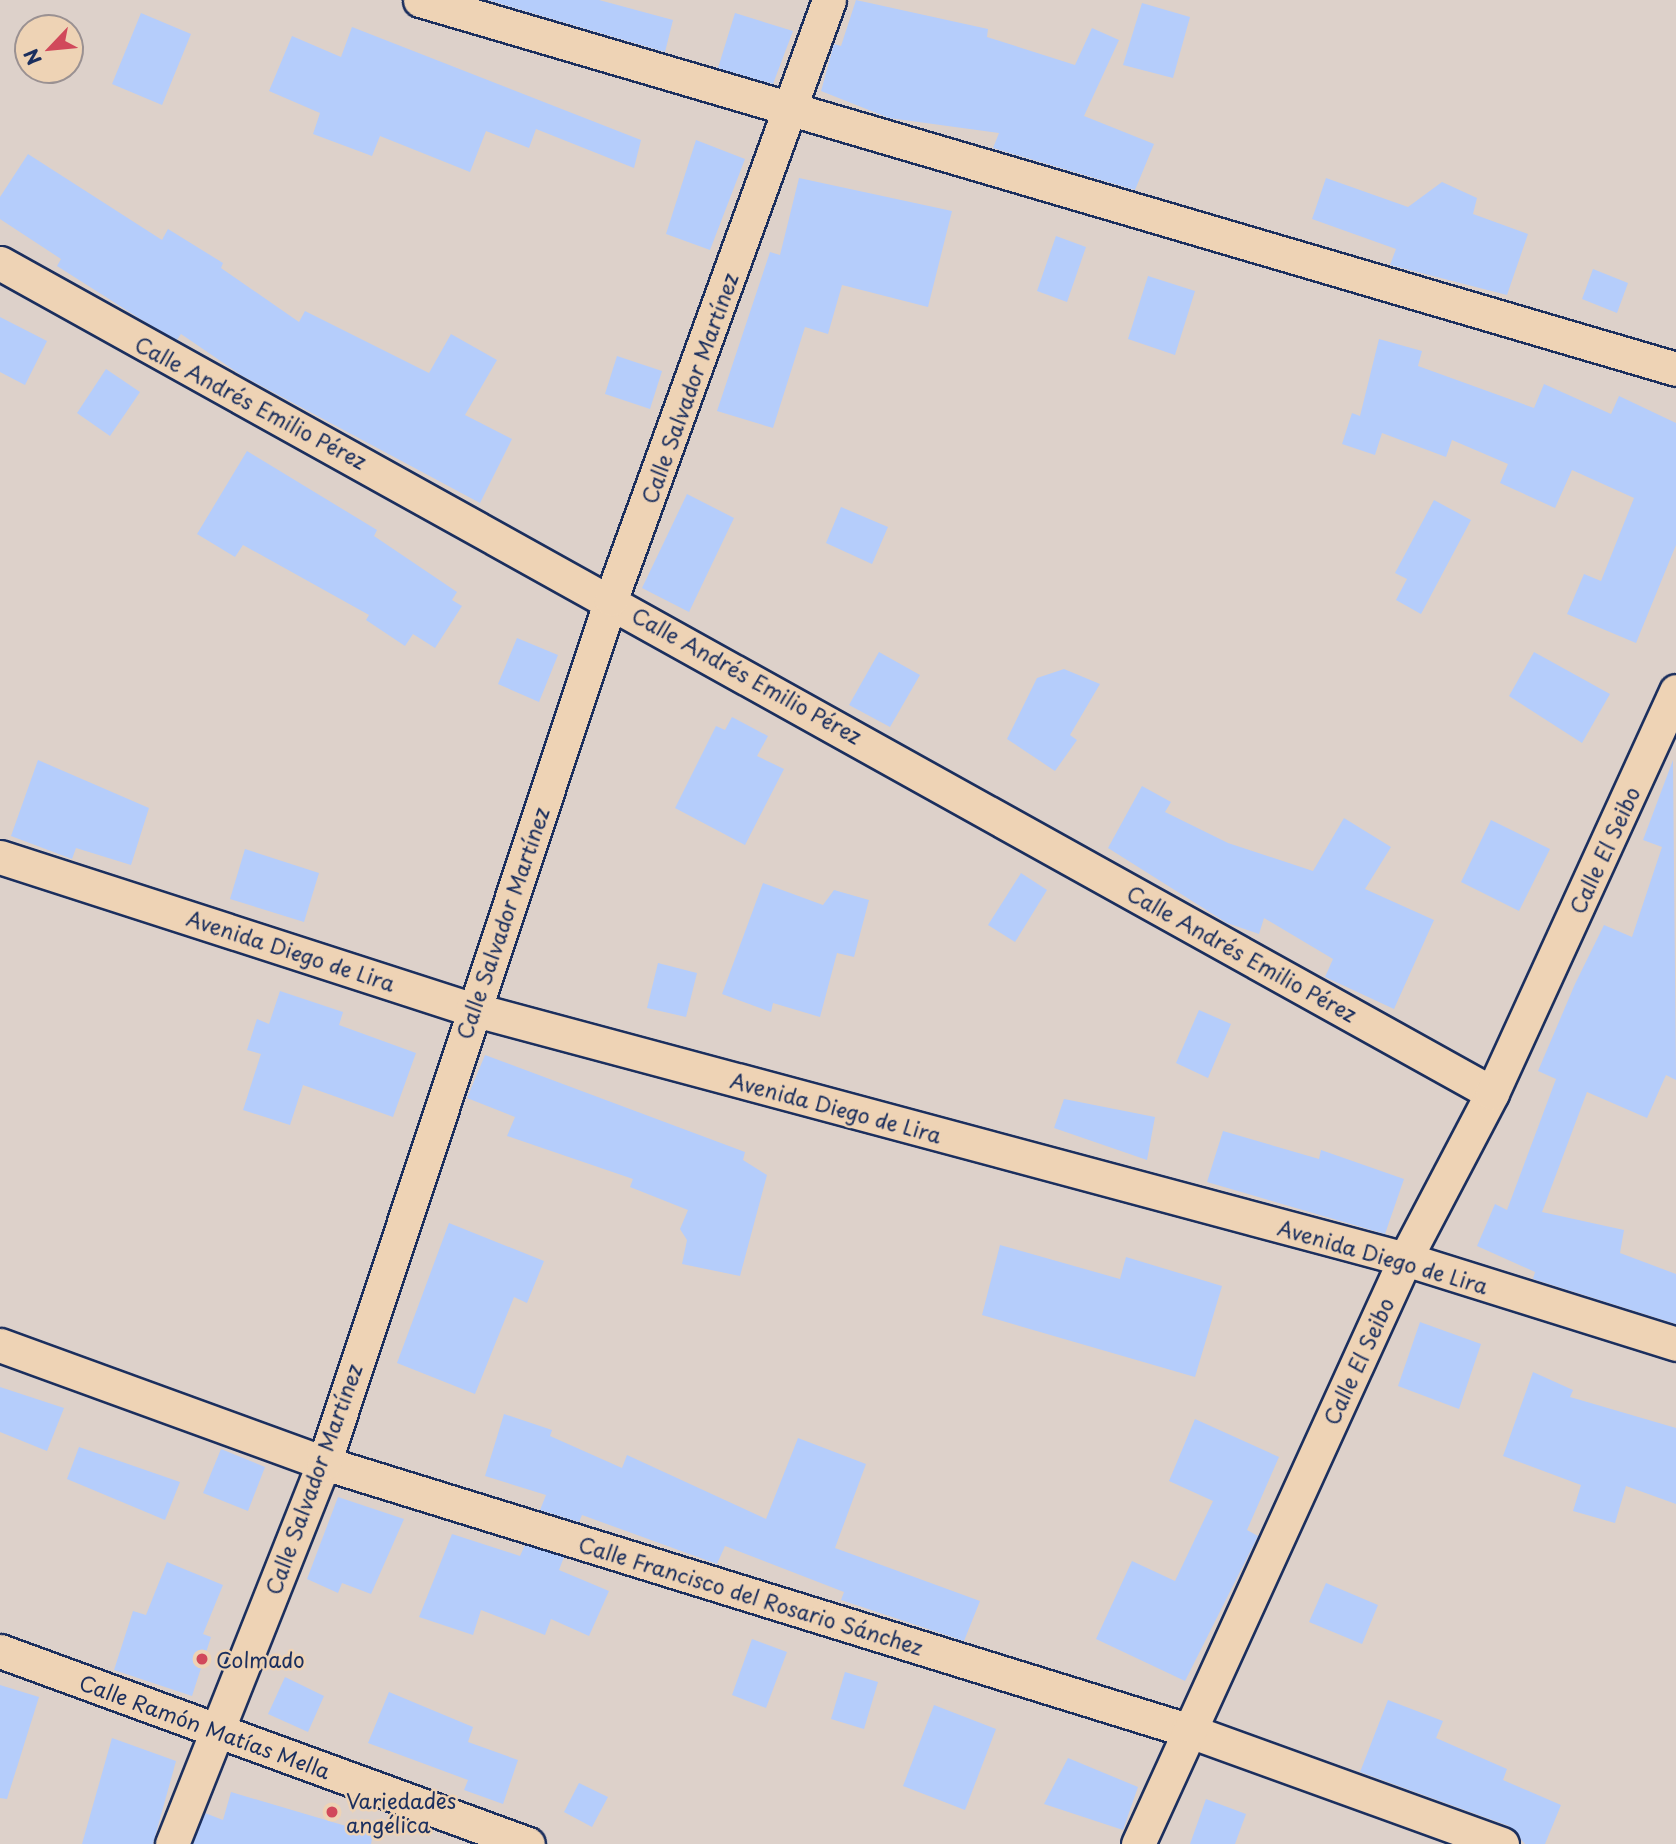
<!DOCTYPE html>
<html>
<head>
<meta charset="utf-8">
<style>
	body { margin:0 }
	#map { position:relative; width:1676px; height:1844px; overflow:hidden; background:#ddd1ca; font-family:"Playpen Sans",sans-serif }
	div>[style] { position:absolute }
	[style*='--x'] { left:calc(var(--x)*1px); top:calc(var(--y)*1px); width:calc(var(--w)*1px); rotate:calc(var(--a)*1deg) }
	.building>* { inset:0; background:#b5cdfb }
	.roads { filter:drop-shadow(2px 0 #1b2f5e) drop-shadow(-2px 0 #1b2f5e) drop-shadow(0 2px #1b2f5e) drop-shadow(0 -2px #1b2f5e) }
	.minor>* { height:33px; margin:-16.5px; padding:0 16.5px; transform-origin:16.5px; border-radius:16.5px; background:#eed3b5 }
	.dots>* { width:19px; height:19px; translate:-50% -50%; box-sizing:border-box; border:4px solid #eed3b5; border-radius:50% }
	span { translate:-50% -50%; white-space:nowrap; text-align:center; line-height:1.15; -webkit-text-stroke:5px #eed3b5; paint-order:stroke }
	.street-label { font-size:21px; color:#1b2f5e }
	.poi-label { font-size:21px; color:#1b2f5e }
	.left { translate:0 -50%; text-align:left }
	.north { position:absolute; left:14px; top:14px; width:70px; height:70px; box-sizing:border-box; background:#eed3b5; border:2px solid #9a9192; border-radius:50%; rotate:244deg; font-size:19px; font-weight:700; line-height:28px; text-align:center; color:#1b2f5e }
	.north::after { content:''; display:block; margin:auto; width:24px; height:32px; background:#d1495b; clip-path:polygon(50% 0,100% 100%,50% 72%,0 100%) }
</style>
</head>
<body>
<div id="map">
	<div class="building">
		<i style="clip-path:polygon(488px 0,599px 0,673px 20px,665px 52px)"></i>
		<i style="clip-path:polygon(856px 0,988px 29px,987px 37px,1075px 65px,1092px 28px,1119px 40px,1084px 116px,1154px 144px,1135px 190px,993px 148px,999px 133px,889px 118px,821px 91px,834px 44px,841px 46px)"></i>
		<i style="clip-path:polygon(1142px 3px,1190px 17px,1173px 78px,1123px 65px)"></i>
		<i style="clip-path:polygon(141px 13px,191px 34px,162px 105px,112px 84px)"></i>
		<i style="clip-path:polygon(735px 13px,793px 31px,773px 84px,718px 68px)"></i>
		<i style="clip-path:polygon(352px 27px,641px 140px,634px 168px,536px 129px,529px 148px,486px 131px,470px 172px,380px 136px,372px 156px,313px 134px,320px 113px,269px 91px,292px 36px,341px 57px)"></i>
		<i style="clip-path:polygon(696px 140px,745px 159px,710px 250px,666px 234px)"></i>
		<i style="clip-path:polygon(28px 154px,162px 240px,168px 229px,223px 263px,221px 268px,299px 322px,305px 311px,429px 373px,451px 334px,497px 360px,465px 415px,512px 439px,480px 503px,241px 375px,181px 334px,177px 340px,142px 320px,57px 266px,61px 259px,0 219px,0 197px)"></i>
		<i style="clip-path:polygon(799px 178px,952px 211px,928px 307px,842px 285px,828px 334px,805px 327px,773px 428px,717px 411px,770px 252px,780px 255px)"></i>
		<i style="clip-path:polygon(1326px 178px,1408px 207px,1442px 182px,1477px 198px,1473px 214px,1528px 234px,1507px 295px,1390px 265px,1396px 249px,1312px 219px)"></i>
		<i style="clip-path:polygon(1056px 236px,1086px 247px,1067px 302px,1037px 291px)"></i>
		<i style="clip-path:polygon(1593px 269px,1628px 283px,1617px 313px,1582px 299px)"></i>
		<i style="clip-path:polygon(1148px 276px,1195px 291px,1175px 355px,1128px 339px)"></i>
		<i style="clip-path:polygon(0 317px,47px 341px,25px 385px,0 372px)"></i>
		<i style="clip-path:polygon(1379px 339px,1422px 351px,1418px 366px,1534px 408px,1544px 384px,1611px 414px,1619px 396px,1676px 423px,1676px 545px,1636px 643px,1567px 614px,1584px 574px,1601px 581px,1634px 498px,1572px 470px,1555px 508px,1500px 483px,1508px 464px,1452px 440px,1446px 457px,1382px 433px,1375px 455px,1342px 444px,1352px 413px,1360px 416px)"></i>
		<i style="clip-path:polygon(617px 356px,662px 371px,650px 409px,605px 394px)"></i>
		<i style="clip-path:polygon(106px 369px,140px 392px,110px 436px,77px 413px)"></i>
		<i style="clip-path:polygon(247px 451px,377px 530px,374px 536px,457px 592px,452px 600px,462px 606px,435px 648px,413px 634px,405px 646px,366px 620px,369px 615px,243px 545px,235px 557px,197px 534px)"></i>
		<i style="clip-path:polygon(687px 494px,734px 518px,689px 612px,642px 588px)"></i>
		<i style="clip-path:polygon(1434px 500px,1471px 520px,1421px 614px,1396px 600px,1407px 579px,1395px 573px)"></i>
		<i style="clip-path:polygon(841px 507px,888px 527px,872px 564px,826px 543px)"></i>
		<i style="clip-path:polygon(517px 638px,558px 655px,539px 702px,498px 684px)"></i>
		<i style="clip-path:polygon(879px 652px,920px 675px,890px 727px,849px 705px)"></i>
		<i style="clip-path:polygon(1534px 652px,1610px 694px,1582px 743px,1509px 696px)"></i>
		<i style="clip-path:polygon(1064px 669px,1100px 684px,1070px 735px,1077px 740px,1055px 771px,1007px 739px,1037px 678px)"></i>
		<i style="clip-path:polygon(732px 717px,768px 736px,757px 756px,784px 769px,745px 845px,675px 808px,716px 726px,725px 730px)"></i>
		<i style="clip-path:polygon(38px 760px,149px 808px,131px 865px,76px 848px,72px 859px,11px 836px)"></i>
		<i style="clip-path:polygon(1673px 760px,1676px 1080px,1666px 1075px,1647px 1118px,1587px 1092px,1542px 1212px,1624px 1230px,1620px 1253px,1676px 1274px,1676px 1324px,1533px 1279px,1535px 1272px,1477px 1246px,1495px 1204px,1507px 1210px,1556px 1079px,1538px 1071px,1575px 984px,1604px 925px,1632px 937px,1662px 847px,1643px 840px)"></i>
		<i style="clip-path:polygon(1142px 786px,1171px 802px,1165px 812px,1228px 843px,1313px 871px,1344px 818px,1391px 847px,1365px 889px,1434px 920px,1394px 1009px,1325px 977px,1333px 959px,1264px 918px,1259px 934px,1227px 923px,1108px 848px)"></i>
		<i style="clip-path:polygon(1491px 820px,1550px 849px,1519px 911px,1461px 882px)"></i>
		<i style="clip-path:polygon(245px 849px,319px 873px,304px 922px,230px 899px)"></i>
		<i style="clip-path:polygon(1021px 873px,1047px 890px,1015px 942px,988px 925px)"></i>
		<i style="clip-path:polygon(763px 883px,823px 905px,834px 890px,869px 900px,854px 957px,837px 953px,820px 1017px,773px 1003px,771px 1012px,722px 994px)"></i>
		<i style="clip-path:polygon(658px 963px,697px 973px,686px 1017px,647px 1008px)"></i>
		<i style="clip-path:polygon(280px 991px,343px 1012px,339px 1025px,416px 1053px,393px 1117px,303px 1085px,290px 1125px,243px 1110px,261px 1054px,247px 1050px,257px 1019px,269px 1024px)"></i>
		<i style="clip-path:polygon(1199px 1010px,1231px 1024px,1208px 1078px,1176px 1063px)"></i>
		<i style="clip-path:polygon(485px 1055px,745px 1152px,743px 1160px,767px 1175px,740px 1276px,682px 1264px,687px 1240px,680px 1229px,688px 1210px,630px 1187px,633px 1179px,507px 1136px,515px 1117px,467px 1098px)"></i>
		<i style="clip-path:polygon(1064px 1099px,1155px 1117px,1147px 1160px,1054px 1128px)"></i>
		<i style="clip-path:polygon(1223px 1131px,1319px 1159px,1321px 1150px,1404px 1179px,1385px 1234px,1207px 1182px)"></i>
		<i style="clip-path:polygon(449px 1223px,544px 1261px,527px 1303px,514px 1297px,475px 1394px,397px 1363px)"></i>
		<i style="clip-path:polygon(1000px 1245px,1120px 1279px,1126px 1257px,1222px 1286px,1195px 1377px,982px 1315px)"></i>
		<i style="clip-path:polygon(1420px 1322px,1481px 1344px,1459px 1409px,1398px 1386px)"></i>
		<i style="clip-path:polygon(1533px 1372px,1573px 1390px,1570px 1397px,1676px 1428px,1676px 1504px,1626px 1486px,1615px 1523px,1573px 1511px,1581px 1485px,1503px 1456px)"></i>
		<i style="clip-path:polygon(0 1387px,64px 1408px,47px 1451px,0 1432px)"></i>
		<i style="clip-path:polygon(504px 1414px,552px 1430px,550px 1436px,622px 1468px,627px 1455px,766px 1519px,798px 1438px,866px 1464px,835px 1548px,980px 1601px,964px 1641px,841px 1600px,844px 1592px,725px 1546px,717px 1564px,582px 1515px,579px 1522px,540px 1510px,546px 1495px,485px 1476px)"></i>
		<i style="clip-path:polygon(1195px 1419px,1279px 1457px,1247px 1530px,1258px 1536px,1185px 1681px,1096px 1639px,1132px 1561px,1175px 1581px,1213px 1501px,1169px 1481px)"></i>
		<i style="clip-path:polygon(79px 1447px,180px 1482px,165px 1520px,67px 1479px)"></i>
		<i style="clip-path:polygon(221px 1449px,265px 1467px,248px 1511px,203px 1493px)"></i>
		<i style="clip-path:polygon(338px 1497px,404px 1519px,371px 1594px,342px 1583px,338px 1593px,307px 1579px)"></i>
		<i style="clip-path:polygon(452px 1534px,520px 1556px,525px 1545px,564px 1557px,559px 1570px,609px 1591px,589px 1636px,551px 1619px,545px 1635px,481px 1610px,473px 1635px,419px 1617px)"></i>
		<i style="clip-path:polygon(167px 1562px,223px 1585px,203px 1634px,211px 1637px,192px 1696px,114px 1670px,133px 1611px,146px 1615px)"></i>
		<i style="clip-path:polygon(1326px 1583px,1378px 1605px,1362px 1644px,1309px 1622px)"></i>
		<i style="clip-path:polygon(752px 1639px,787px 1652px,766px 1708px,732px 1695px)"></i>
		<i style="clip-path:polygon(845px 1672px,878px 1682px,864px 1729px,831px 1719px)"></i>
		<i style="clip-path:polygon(285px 1677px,324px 1696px,308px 1732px,268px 1714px)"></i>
		<i style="clip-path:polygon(0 1685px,39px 1697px,7px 1799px,0 1798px)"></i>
		<i style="clip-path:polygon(389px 1692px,473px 1727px,468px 1742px,518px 1760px,503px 1804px,464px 1790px,468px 1780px,368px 1743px)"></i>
		<i style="clip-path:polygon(1388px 1700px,1443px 1721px,1436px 1738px,1507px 1769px,1503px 1780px,1561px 1805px,1545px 1844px,1525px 1844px,1509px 1826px,1360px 1772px)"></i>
		<i style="clip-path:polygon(934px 1705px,996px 1729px,965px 1810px,903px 1786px)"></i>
		<i style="clip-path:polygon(112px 1738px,176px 1761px,153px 1844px,82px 1844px)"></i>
		<i style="clip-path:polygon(1068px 1758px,1138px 1787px,1123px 1830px,1044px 1804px)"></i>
		<i style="clip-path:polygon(579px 1783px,608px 1797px,592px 1827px,564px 1812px)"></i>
		<i style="clip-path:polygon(231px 1792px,373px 1834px,371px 1844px,193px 1844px,205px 1813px,223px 1820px)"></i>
		<i style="clip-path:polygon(1206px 1799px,1246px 1814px,1235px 1844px,1190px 1844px)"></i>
	</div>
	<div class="roads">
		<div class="minor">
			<i style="--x:420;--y:0;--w:1309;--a:16.37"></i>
			<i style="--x:0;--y:263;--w:1707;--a:29.09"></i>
			<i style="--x:0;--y:857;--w:496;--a:17.9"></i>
			<i style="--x:472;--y:1009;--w:966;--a:15"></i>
			<i style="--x:1405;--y:1259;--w:284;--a:17.4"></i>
			<i style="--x:0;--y:1345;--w:345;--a:20"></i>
			<i style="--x:324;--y:1463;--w:903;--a:17.19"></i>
			<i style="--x:1187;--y:1730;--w:335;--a:19.9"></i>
			<i style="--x:0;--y:1651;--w:562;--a:20.08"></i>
			<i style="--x:172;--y:1844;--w:410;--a:-68.3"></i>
			<i style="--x:324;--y:1463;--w:910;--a:-71.62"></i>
			<i style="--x:611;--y:599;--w:637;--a:-70"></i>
			<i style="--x:1138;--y:1844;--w:643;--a:-65.47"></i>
			<i style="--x:1405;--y:1259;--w:187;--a:-62.3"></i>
			<i style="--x:1492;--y:1093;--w:442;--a:-65.4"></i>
		</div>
	</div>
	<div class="dots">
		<i style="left:202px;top:1659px;background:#d1495b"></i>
		<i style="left:332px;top:1812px;background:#d1495b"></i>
	</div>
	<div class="street-label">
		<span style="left:689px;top:388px;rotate:-70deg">Calle Salvador Martínez</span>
		<span style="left:251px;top:402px;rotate:28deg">Calle Andrés Emilio Pérez</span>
		<span style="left:747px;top:675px;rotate:29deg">Calle Andrés Emilio Pérez</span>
		<span style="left:1604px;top:850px;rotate:-65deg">Calle El Seibo</span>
		<span style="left:502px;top:923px;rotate:-71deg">Calle Salvador Martínez</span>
		<span style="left:291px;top:950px;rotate:18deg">Avenida Diego de Lira</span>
		<span style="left:1242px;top:953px;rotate:29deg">Calle Andrés Emilio Pérez</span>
		<span style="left:836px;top:1107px;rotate:15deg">Avenida Diego de Lira</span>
		<span style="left:1383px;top:1256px;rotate:16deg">Avenida Diego de Lira</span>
		<span style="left:1358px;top:1361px;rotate:-65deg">Calle El Seibo</span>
		<span style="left:313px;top:1479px;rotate:-70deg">Calle Salvador Martínez</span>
		<span style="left:751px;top:1595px;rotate:17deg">Calle Francisco del Rosario Sánchez</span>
		<span style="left:205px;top:1726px;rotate:20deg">Calle Ramón Matías Mella</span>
	</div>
	<div class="poi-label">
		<span class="left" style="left:216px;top:1659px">Colmado</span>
		<span class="left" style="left:346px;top:1812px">Variedades<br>angélica</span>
	</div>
	<div class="north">N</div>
</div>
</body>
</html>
